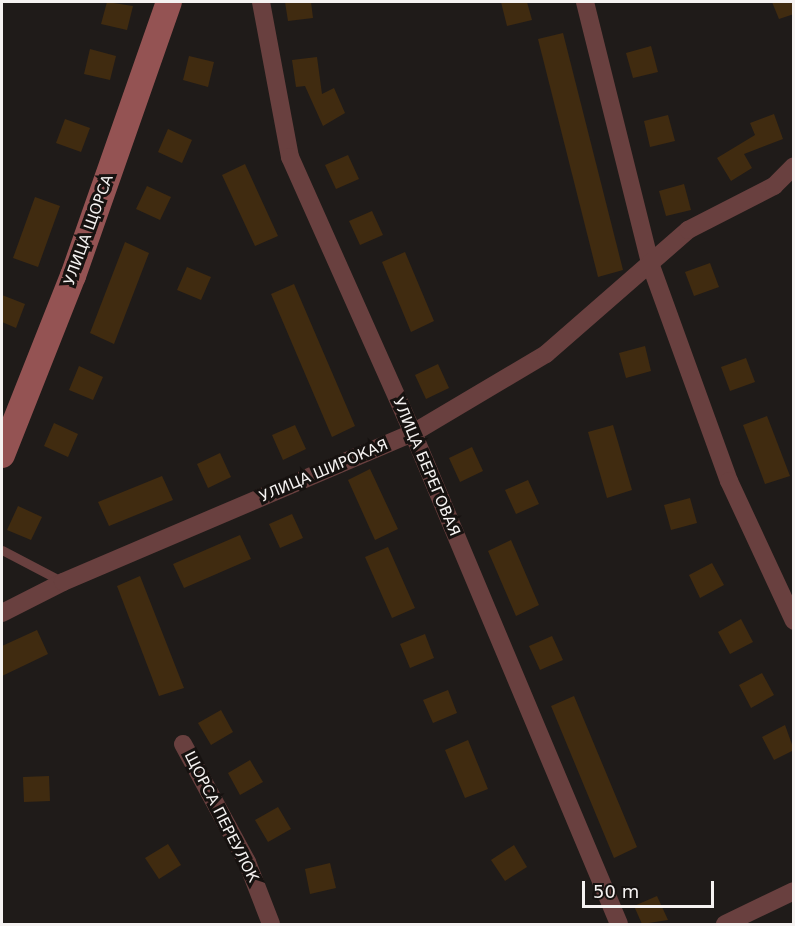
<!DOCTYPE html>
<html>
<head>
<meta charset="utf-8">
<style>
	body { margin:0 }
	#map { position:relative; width:795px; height:926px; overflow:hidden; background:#1f1b19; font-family:"DejaVu Sans",sans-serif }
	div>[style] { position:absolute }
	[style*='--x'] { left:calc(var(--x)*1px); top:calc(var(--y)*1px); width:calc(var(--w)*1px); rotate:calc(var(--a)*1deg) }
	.building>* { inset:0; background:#402b10 }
	.lane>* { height:9px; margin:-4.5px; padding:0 4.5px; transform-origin:4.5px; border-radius:4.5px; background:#69403f }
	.street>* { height:18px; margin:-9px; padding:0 9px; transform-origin:9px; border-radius:9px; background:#69403f }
	.secondary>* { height:26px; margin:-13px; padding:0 13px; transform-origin:13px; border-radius:13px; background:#945353 }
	span { translate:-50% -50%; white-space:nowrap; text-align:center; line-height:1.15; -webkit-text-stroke:6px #161210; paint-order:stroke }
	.street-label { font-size:15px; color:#f5f2f1 }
	.frame { position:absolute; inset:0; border:3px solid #f5f2f1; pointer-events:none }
	.scale { position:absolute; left:582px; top:881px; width:132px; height:27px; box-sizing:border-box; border:3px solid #f5f2f1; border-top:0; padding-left:8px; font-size:18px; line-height:21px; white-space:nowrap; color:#f5f2f1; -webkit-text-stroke:4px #161210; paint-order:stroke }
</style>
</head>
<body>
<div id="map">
	<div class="building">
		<i style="clip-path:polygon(107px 2px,133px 6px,127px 30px,101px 24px)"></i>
		<i style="clip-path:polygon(285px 2px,311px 2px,313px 18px,288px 21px)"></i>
		<i style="clip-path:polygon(501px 2px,527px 2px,532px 20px,507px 26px)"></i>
		<i style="clip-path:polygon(772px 2px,794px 2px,794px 14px,779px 19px)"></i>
		<i style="clip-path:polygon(563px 33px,623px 270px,598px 277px,538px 39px)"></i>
		<i style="clip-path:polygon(651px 46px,658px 72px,633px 78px,626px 53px)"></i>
		<i style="clip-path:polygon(90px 49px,116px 56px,110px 80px,84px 74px)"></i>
		<i style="clip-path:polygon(189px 56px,214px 62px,208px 87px,183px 80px)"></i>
		<i style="clip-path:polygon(317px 57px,322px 94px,334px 88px,345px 113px,323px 126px,305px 86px,296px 87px,292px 60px)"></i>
		<i style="clip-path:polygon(774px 114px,783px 139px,744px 154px,752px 168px,731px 181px,717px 158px,755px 135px,750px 123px)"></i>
		<i style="clip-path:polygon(668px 115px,675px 141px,650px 147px,644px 121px)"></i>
		<i style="clip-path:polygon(65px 119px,90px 128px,81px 152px,56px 143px)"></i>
		<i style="clip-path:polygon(168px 129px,192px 140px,182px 163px,158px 152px)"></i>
		<i style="clip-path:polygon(348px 155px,359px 179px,336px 189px,325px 165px)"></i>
		<i style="clip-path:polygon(245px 164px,278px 236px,255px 246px,222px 175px)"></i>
		<i style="clip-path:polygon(684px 184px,691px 210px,666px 216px,659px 191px)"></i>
		<i style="clip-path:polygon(147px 186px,171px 197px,160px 220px,136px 209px)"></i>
		<i style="clip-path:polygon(35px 197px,60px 206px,38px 267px,13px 258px)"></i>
		<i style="clip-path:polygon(372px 211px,383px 235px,360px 245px,349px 221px)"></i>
		<i style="clip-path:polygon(125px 242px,149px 253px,114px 344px,90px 333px)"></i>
		<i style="clip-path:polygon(405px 252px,434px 321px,411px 332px,382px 262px)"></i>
		<i style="clip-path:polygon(710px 263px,719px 287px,694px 296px,685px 272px)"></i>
		<i style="clip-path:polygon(187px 267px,211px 277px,201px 300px,177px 290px)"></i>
		<i style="clip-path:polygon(294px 284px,355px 426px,332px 437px,271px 294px)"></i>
		<i style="clip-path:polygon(2px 295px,25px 304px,16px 328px,2px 322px)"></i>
		<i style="clip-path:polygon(645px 346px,651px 371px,626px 378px,619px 353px)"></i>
		<i style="clip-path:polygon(746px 358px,755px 382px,730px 391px,721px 367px)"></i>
		<i style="clip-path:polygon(438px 364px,449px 388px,426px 399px,415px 375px)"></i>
		<i style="clip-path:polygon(79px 366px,103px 377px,93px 400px,69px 390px)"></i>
		<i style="clip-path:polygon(767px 416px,790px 476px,765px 484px,743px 425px)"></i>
		<i style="clip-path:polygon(54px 423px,78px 434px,68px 457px,44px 446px)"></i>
		<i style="clip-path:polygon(295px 425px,306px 449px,283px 460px,272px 435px)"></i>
		<i style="clip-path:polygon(613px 425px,632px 490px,607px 498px,588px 432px)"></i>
		<i style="clip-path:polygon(472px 447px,483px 471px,460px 482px,449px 458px)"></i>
		<i style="clip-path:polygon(220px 453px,231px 477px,208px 488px,197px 464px)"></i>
		<i style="clip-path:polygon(370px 469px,398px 529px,375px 540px,348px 480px)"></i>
		<i style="clip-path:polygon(162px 476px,173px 500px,109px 526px,98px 502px)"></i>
		<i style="clip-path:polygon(528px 480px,539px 504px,516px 514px,505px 490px)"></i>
		<i style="clip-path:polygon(690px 498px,697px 523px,671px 530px,664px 505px)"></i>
		<i style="clip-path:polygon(18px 506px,42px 517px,31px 540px,7px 530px)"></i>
		<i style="clip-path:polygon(292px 514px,303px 538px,280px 548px,269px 524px)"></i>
		<i style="clip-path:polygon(240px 535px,251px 559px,184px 588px,173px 564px)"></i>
		<i style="clip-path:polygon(511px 540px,539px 605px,516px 616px,488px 551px)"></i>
		<i style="clip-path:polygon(388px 547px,415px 608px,392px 618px,365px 557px)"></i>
		<i style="clip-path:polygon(712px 563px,724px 585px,700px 598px,689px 575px)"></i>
		<i style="clip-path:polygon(140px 576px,184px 688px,159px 696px,117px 586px)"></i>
		<i style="clip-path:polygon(741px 619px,753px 642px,730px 654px,718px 632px)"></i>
		<i style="clip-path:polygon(37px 630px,48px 654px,2px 676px,2px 646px)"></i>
		<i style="clip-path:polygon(425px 634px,434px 658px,410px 668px,400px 644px)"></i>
		<i style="clip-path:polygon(552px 636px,563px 660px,540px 670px,529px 646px)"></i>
		<i style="clip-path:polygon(762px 673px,774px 695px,751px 708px,739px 685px)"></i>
		<i style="clip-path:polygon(448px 690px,457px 713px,433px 723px,423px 700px)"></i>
		<i style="clip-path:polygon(574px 696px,637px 847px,614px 858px,551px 706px)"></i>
		<i style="clip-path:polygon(221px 710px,233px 732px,211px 745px,198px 723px)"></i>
		<i style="clip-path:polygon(785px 725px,794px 750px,774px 760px,762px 737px)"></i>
		<i style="clip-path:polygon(468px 740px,488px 789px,465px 798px,445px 750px)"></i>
		<i style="clip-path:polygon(250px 760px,263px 782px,240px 795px,228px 773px)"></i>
		<i style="clip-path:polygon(49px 776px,50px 801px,24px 802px,23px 777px)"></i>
		<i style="clip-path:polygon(278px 807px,291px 829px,268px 842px,255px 820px)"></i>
		<i style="clip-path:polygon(168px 844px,181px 865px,159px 879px,145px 858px)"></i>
		<i style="clip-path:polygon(514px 845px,527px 867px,505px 881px,491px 860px)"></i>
		<i style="clip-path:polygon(330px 863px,336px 888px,310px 894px,305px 869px)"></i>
		<i style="clip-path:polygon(657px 896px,668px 920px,642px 924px,634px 906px)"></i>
	</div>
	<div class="lane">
		<i style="--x:2;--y:550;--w:69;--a:27.7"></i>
	</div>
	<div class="street">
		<i style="--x:261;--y:2;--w:158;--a:79.4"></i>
		<i style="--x:290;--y:157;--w:302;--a:66"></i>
		<i style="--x:413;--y:433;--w:532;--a:67.24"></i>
		<i style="--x:585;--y:2;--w:269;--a:76"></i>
		<i style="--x:650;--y:263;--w:232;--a:70.1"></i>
		<i style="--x:729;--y:481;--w:154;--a:65.1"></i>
		<i style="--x:2;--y:613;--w:68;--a:-26.9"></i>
		<i style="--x:63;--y:582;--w:380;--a:-23.1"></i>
		<i style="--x:413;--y:433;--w:155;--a:-30.7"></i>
		<i style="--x:546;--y:354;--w:189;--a:-41.1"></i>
		<i style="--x:688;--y:230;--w:97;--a:-27.1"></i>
		<i style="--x:774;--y:186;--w:28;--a:-45"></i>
		<i style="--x:183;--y:744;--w:134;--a:61.5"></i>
		<i style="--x:247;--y:862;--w:66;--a:68.8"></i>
		<i style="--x:725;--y:924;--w:76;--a:-25.6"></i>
	</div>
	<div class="secondary">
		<i style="--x:2;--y:455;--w:193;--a:-68.4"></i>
		<i style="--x:73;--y:276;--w:290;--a:-70.7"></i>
	</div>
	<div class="street-label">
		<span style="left:89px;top:230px;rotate:-70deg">УЛИЦА ЩОРСА</span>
		<span style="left:426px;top:467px;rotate:67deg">УЛИЦА БЕРЕГОВАЯ</span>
		<span style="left:324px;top:471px;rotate:-23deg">УЛИЦА ШИРОКАЯ</span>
		<span style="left:221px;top:817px;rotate:63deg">ЩОРСА ПЕРЕУЛОК</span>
	</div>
	<div class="frame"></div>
	<div class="scale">50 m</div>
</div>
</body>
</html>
